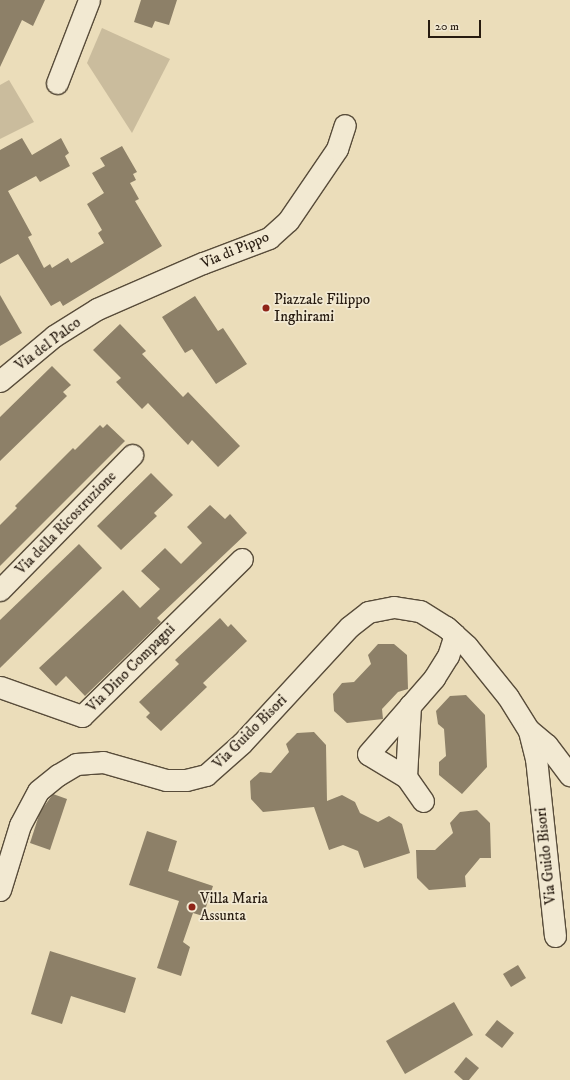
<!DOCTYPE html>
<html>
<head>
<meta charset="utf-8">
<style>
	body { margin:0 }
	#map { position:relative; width:570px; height:1080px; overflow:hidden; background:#ebddba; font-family:"IM FELL DW Pica",serif }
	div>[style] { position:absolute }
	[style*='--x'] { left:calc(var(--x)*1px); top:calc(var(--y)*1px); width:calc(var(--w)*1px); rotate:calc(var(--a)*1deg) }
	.green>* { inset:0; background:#cabc9d }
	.building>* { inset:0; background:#8d8068 }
	.roads { filter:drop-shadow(1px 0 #584c3a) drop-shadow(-1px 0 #584c3a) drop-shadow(0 1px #584c3a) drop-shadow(0 -1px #584c3a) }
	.street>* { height:21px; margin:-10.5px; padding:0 10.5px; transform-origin:10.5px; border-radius:10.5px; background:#f2e9d2 }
	.dots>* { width:11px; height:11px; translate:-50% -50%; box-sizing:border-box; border:2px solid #f2e9d2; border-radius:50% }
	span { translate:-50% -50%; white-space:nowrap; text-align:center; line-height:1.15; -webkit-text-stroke:3.5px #f2e9d2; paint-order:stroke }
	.street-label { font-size:15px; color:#271b10 }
	.poi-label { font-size:15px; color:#271b10 }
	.left { translate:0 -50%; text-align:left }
	.scale { position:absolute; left:428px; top:20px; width:53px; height:18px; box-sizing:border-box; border:2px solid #271b10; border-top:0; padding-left:5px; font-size:12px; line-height:14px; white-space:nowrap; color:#271b10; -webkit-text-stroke:3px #f2e9d2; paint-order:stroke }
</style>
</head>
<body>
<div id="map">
	<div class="green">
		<i style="clip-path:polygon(102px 28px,170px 59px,132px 133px,87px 63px)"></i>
		<i style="clip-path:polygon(9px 80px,34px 122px,0 139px,0 85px)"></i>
	</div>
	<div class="building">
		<i style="clip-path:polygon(0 0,45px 0,33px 26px,22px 20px,0 67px)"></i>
		<i style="clip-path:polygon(141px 0,177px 0,169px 25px,155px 21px,152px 28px,134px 22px)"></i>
		<i style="clip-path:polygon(22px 138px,32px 155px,61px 138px,69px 153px,65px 156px,70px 166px,40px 182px,36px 176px,8px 191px,32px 235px,28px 237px,44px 268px,50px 264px,52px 268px,68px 258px,71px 263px,104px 243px,98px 233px,102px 230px,87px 204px,104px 193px,92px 173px,105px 166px,100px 158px,122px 146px,137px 172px,133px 174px,136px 180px,130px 183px,139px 199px,135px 201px,162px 246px,63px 306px,60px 301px,51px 306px,18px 254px,0 264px,0 150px)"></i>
		<i style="clip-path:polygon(0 295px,22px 333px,0 346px)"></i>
		<i style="clip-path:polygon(195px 296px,218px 331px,223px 328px,247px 364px,216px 384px,192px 349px,185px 353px,162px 317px)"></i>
		<i style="clip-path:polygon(120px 324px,146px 351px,142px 354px,183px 397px,188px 392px,240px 446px,218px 467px,192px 440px,188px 445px,148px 403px,142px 409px,116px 382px,121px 378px,93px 350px)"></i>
		<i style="clip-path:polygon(52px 366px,71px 385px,63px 392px,67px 396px,0 461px,0 417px)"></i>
		<i style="clip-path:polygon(107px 424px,125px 441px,0 566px,0 525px,17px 508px,15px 506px,73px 448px,75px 450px,100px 425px,103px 428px)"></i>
		<i style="clip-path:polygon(151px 473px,173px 495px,154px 513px,157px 516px,121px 550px,97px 526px)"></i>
		<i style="clip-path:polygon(210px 505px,225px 519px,230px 514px,247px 533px,157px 618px,161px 622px,85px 696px,66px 676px,56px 686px,39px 668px,123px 590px,140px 608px,160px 589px,141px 571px,165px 548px,181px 564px,202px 543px,187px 527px)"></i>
		<i style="clip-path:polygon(79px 544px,102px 568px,0 668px,0 620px)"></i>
		<i style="clip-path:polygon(220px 618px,228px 627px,231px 624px,247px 641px,203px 683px,207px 687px,161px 731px,146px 717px,150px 713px,139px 702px,179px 664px,175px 660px)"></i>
		<i style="clip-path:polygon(378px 644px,394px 644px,407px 655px,408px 689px,398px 692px,382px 709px,383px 719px,347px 723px,334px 711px,333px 694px,342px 683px,354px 682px,371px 664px,368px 655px)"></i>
		<i style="clip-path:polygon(466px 695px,485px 715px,487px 767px,462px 794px,439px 775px,439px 762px,446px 756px,444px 729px,438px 724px,436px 711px,450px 696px)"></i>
		<i style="clip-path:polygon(314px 732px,326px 745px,327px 801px,342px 795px,355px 802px,360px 813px,378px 822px,389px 816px,402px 824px,410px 853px,364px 868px,358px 851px,343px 845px,329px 850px,314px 807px,263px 812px,251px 799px,250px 781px,260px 772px,271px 773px,289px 752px,286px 744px,297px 733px)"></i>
		<i style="clip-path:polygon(53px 794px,67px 799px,50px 850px,30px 843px,40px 812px)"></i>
		<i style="clip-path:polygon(477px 810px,490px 823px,491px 858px,480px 858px,465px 876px,466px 887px,429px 890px,417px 878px,416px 850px,435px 850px,453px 833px,450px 823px,460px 812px)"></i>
		<i style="clip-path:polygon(147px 831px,177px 841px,168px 871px,213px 886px,203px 916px,193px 913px,183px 942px,190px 947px,181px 976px,157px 968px,179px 901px,129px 885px)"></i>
		<i style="clip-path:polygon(50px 951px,136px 978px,125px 1013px,71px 996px,62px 1024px,31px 1014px)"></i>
		<i style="clip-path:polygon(518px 965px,526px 978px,511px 987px,503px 974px)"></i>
		<i style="clip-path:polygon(454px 1002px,473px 1035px,405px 1074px,386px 1041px)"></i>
		<i style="clip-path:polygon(497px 1020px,514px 1033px,502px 1048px,485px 1035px)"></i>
		<i style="clip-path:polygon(466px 1057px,479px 1068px,469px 1080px,463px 1080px,454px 1072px)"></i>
	</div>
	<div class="roads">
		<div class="street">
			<i style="--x:57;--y:83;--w:89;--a:-68.9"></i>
			<i style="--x:0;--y:381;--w:70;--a:-39.8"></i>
			<i style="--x:54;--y:336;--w:51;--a:-32.1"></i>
			<i style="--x:97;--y:309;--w:116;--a:-23.5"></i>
			<i style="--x:203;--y:263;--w:71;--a:-20.7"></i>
			<i style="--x:269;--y:238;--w:25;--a:-42"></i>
			<i style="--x:288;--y:221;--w:87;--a:-55.8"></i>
			<i style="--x:337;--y:149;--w:25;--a:-72"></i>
			<i style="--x:0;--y:590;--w:189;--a:-45.6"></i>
			<i style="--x:0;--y:687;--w:87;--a:19.5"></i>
			<i style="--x:82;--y:716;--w:224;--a:-44.5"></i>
			<i style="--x:406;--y:777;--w:72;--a:-86.8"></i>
			<i style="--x:423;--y:801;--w:29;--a:-125"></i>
			<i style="--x:406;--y:777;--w:44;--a:-148.8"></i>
			<i style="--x:368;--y:754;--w:101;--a:-49"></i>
			<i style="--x:434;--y:678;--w:26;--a:-58"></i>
			<i style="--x:448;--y:656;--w:22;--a:-72"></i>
			<i style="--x:455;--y:635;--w:12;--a:-138"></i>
			<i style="--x:0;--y:890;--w:68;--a:-72.9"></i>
			<i style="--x:20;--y:825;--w:38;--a:-62"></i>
			<i style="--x:38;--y:791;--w:26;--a:-39"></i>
			<i style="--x:58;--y:775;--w:21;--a:-31"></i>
			<i style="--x:76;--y:764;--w:27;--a:-4"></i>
			<i style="--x:103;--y:762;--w:66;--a:15.9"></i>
			<i style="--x:166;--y:780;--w:20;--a:0"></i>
			<i style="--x:186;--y:780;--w:21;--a:-14"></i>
			<i style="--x:206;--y:775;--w:48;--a:-41.6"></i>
			<i style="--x:242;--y:743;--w:158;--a:-47.3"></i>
			<i style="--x:349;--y:627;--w:24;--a:-38"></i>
			<i style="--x:368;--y:612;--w:26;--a:-11"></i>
			<i style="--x:394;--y:607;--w:26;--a:9"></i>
			<i style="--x:420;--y:611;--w:31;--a:32"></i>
			<i style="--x:446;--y:627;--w:28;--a:42"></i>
			<i style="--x:467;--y:646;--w:65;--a:51.2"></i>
			<i style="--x:508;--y:697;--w:39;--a:58"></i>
			<i style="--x:555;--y:936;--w:178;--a:-96.1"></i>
			<i style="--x:536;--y:759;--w:30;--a:-104"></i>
			<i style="--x:529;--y:730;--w:23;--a:40"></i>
			<i style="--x:547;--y:745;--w:38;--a:53"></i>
		</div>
	</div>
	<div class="dots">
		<i style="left:266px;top:308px;background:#8f2418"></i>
		<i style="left:192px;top:907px;background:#8f2418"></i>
	</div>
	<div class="street-label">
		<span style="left:235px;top:250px;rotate:-23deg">Via di Pippo</span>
		<span style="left:48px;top:344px;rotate:-37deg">Via del Palco</span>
		<span style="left:66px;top:523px;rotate:-46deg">Via della Ricostruzione</span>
		<span style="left:131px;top:668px;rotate:-45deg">Via Dino Compagni</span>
		<span style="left:250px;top:732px;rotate:-45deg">Via Guido Bisori</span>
		<span style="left:546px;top:856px;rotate:-96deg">Via Guido Bisori</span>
	</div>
	<div class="poi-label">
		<span class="left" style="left:274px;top:308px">Piazzale Filippo<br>Inghirami</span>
		<span class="left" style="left:200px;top:907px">Villa Maria<br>Assunta</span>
	</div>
	<div class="scale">20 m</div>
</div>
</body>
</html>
